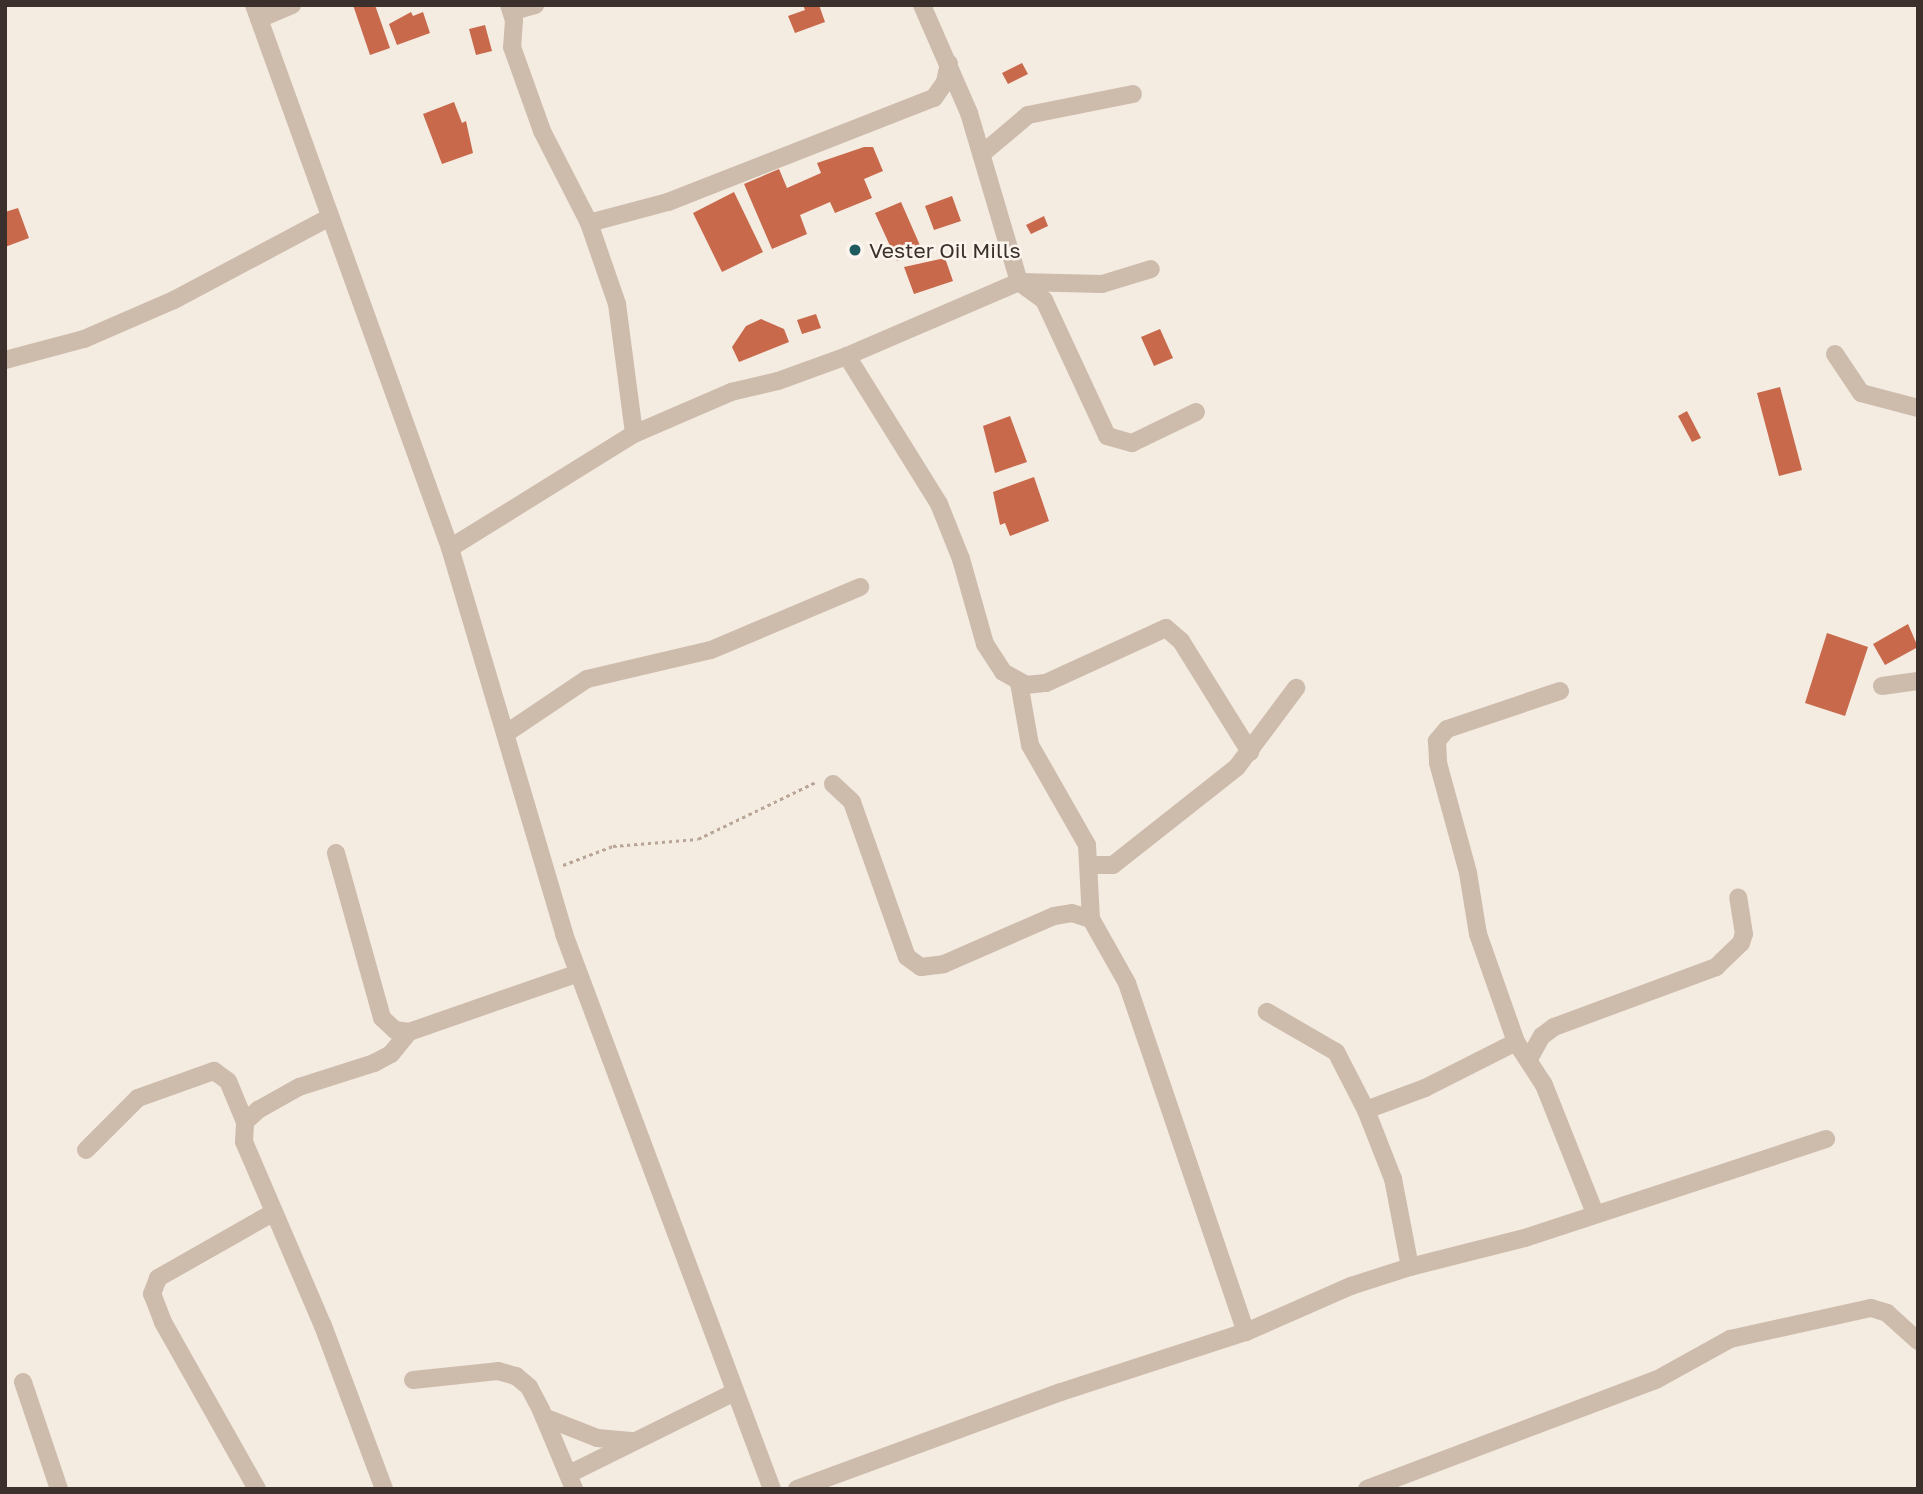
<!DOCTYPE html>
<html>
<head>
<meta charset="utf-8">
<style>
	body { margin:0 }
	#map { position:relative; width:1923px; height:1494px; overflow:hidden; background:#f4ebe1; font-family:"Golos Text",sans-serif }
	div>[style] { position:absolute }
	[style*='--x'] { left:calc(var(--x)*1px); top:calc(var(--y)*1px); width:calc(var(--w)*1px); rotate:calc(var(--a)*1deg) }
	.building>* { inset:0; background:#c8694b }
	.path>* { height:2.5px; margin-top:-1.25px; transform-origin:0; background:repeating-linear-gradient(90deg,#b9a596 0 3.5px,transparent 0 7px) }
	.minor>* { height:18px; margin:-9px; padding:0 9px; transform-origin:9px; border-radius:9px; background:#cdbbac }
	.dots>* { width:19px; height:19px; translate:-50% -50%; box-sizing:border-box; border:4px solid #fbf5ee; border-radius:50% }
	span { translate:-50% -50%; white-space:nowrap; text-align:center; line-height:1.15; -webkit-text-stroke:5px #fbf5ee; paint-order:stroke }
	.poi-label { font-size:21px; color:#3b302b }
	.left { translate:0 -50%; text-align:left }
	.frame { position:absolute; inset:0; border:7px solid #3b302b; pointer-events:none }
</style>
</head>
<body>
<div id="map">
	<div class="building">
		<i style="clip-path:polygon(353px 5px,375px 5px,390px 48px,370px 55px)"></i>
		<i style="clip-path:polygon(803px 5px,819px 5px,825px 22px,795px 33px,788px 16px,805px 10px)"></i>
		<i style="clip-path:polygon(411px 12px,413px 16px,423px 12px,430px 33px,397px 45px,389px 24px)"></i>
		<i style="clip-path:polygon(485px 25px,492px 51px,476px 55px,469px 29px)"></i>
		<i style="clip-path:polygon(1022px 63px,1028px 74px,1008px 84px,1002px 73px)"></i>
		<i style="clip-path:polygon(454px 102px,462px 123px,466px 121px,473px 153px,442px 164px,423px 114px)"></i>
		<i style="clip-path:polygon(864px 147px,873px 147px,883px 171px,864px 179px,872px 198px,835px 213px,830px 202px,800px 215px,807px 234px,772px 249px,744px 184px,779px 169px,787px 188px,821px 173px,817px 163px)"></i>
		<i style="clip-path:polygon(734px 192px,763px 252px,722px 272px,693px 213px)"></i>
		<i style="clip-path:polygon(952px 196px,961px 221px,934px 230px,925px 206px)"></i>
		<i style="clip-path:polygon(901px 202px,922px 250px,897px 261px,875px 213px)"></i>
		<i style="clip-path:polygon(18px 208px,29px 238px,5px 247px,5px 212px)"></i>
		<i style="clip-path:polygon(1044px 216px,1048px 226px,1031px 234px,1026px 225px)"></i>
		<i style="clip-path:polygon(945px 258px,953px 281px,914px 294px,904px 267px)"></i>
		<i style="clip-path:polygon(816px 314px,821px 328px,802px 334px,797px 320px)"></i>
		<i style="clip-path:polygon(761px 319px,784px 329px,789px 342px,739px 362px,732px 347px,746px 326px)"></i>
		<i style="clip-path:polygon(1160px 329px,1173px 358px,1154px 366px,1141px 337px)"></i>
		<i style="clip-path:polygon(1780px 387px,1802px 470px,1779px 476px,1757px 393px)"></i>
		<i style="clip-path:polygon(1687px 411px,1701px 438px,1692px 442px,1678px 416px)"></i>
		<i style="clip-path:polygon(1010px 416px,1027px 462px,995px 473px,983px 426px)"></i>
		<i style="clip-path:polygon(1034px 477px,1049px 521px,1010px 536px,1005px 523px,1000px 525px,993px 492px)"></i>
		<i style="clip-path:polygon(1908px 624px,1918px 647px,1885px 665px,1873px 644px)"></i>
		<i style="clip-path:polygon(1827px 633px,1868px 647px,1845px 716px,1805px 703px)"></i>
	</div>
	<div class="path">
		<i style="--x:563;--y:865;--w:53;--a:-20.8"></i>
		<i style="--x:613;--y:846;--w:85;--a:-4.7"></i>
		<i style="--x:698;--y:839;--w:131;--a:-25.8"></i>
	</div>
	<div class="minor">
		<i style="--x:254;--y:5;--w:577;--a:70.15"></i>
		<i style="--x:450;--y:548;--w:402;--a:73.5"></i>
		<i style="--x:564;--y:934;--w:593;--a:69.46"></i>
		<i style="--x:509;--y:5;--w:16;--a:72"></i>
		<i style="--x:514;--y:20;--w:27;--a:94"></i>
		<i style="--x:512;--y:47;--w:89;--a:70.3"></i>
		<i style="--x:542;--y:131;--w:103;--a:62.9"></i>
		<i style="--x:589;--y:223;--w:86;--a:70.9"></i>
		<i style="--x:617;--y:304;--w:131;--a:82.5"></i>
		<i style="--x:922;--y:5;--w:118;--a:66.5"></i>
		<i style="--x:969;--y:113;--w:176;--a:73.5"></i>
		<i style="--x:1019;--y:282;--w:31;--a:36"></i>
		<i style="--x:1044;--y:300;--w:150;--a:65.1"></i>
		<i style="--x:1107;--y:436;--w:26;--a:16"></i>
		<i style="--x:1132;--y:443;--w:71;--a:-25.8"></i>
		<i style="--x:513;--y:11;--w:23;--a:-15"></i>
		<i style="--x:259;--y:19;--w:36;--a:-23"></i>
		<i style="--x:983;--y:153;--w:59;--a:-40.2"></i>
		<i style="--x:1028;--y:115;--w:107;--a:-11.3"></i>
		<i style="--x:589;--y:223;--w:82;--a:-14.9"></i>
		<i style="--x:668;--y:202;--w:286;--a:-21.4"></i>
		<i style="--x:934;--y:98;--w:19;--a:-55"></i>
		<i style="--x:945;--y:82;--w:19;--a:-78"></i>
		<i style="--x:1835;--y:354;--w:47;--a:56.3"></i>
		<i style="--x:1861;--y:393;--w:59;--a:14.7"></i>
		<i style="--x:847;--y:356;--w:174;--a:58.1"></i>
		<i style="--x:939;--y:504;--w:59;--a:68.2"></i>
		<i style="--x:961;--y:559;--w:88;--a:74.2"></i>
		<i style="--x:985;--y:644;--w:33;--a:57"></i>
		<i style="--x:1003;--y:672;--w:26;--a:29"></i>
		<i style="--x:1026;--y:685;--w:20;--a:-6"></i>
		<i style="--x:1046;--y:683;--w:132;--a:-24.6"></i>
		<i style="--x:1166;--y:628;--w:20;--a:41"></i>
		<i style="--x:1181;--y:641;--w:131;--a:58.1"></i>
		<i style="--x:5;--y:360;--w:82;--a:-14.9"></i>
		<i style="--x:84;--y:339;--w:98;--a:-23.4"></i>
		<i style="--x:174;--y:300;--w:177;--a:-28"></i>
		<i style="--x:450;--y:548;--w:216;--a:-31.8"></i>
		<i style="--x:634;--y:434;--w:106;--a:-23.4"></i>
		<i style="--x:731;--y:392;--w:48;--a:-13.2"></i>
		<i style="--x:778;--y:381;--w:73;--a:-19.9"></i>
		<i style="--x:847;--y:356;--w:187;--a:-23.3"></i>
		<i style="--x:1019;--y:282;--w:83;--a:1.4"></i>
		<i style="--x:1102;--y:284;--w:51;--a:-17"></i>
		<i style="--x:1019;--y:683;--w:63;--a:79.9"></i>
		<i style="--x:1030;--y:745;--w:115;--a:60.3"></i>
		<i style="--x:1087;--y:845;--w:74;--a:86.9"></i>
		<i style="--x:1091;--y:919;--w:73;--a:60.6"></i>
		<i style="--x:1127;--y:983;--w:369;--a:71.2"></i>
		<i style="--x:1882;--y:686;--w:36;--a:-8"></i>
		<i style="--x:1560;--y:691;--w:119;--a:161.4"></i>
		<i style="--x:1447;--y:729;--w:16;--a:130"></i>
		<i style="--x:1437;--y:741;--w:22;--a:87"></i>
		<i style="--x:1438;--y:763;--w:114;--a:74.7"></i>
		<i style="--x:1468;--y:873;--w:62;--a:80.7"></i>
		<i style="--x:1478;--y:934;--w:114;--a:70.6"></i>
		<i style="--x:1516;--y:1042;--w:51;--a:56.9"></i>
		<i style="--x:1544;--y:1085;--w:138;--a:68.3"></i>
		<i style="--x:508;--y:732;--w:95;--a:-33.9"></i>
		<i style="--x:587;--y:679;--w:127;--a:-13.2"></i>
		<i style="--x:711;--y:650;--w:162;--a:-22.9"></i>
		<i style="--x:833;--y:784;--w:26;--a:43"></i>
		<i style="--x:852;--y:802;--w:164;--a:70.5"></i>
		<i style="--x:907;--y:957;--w:17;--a:36"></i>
		<i style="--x:921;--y:967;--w:23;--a:-7"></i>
		<i style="--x:944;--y:964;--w:120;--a:-23.6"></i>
		<i style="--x:1054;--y:916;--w:18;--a:-9"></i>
		<i style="--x:1072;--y:913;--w:20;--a:18"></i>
		<i style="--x:336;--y:853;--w:171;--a:74.4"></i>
		<i style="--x:382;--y:1018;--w:18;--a:43"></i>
		<i style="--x:395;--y:1030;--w:14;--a:8"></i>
		<i style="--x:409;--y:1032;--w:179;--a:-19.2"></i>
		<i style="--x:1091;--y:865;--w:22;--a:0"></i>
		<i style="--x:1113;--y:865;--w:158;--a:-38.3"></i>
		<i style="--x:1237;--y:767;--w:99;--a:-53.2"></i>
		<i style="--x:1529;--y:1059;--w:26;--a:-61"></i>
		<i style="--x:1542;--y:1036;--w:15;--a:-37"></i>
		<i style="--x:1554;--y:1027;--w:173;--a:-20.3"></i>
		<i style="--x:1716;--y:967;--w:35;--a:-44"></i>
		<i style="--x:1741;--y:943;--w:9;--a:-72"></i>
		<i style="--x:1744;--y:934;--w:37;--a:-99"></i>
		<i style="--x:1366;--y:1110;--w:63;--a:-20.4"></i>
		<i style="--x:1425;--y:1088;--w:102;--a:-26.8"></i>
		<i style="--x:86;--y:1150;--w:74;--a:-45"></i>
		<i style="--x:138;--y:1098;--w:81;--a:-19.6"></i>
		<i style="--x:214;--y:1071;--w:17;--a:36"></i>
		<i style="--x:228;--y:1081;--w:44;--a:67.5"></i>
		<i style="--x:1410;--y:1267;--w:119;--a:-14.2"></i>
		<i style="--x:1525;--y:1238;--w:317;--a:-18.2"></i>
		<i style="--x:413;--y:1380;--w:85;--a:-6"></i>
		<i style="--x:498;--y:1371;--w:19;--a:16"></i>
		<i style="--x:516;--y:1376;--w:17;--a:40"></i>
		<i style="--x:529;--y:1387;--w:26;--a:62"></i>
		<i style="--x:541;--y:1410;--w:86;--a:67.3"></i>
		<i style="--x:23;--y:1382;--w:113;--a:71.4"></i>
		<i style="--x:544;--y:1417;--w:57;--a:21.6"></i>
		<i style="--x:597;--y:1438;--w:34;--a:5"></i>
		<i style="--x:569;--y:1474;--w:185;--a:-26.3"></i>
		<i style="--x:257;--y:1489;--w:192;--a:-119.4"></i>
		<i style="--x:163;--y:1322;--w:30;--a:-111"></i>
		<i style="--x:152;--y:1294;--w:17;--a:-69"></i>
		<i style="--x:158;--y:1278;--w:133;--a:-29.6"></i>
		<i style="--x:384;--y:1489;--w:174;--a:-110.5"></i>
		<i style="--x:323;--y:1326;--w:200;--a:-113.2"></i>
		<i style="--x:244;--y:1142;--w:20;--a:-87"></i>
		<i style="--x:245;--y:1122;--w:18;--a:-43"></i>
		<i style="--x:258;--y:1110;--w:47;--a:-29.3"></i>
		<i style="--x:299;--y:1087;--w:79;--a:-17.7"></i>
		<i style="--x:374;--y:1063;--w:19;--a:-28"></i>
		<i style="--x:391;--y:1054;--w:28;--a:-51"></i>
		<i style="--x:797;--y:1489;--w:281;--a:-20.2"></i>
		<i style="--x:1061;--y:1392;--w:194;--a:-18"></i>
		<i style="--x:1246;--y:1332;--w:115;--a:-23.7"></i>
		<i style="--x:1351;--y:1286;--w:62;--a:-17.9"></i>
		<i style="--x:1410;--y:1267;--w:90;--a:-100.9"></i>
		<i style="--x:1393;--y:1179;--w:74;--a:-111.4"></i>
		<i style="--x:1366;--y:1110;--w:65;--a:-117.3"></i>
		<i style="--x:1336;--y:1052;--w:80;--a:-149.9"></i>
		<i style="--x:1367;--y:1489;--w:309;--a:-20.7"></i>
		<i style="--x:1656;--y:1380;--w:85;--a:-29"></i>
		<i style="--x:1730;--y:1339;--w:144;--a:-12.4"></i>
		<i style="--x:1871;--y:1308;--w:17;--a:17"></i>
		<i style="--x:1887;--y:1313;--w:42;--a:42.1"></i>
	</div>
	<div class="dots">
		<i style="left:855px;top:250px;background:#1f5a5e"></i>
	</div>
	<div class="poi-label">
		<span class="left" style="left:869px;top:250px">Vester Oil Mills</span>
	</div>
	<div class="frame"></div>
</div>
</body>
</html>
